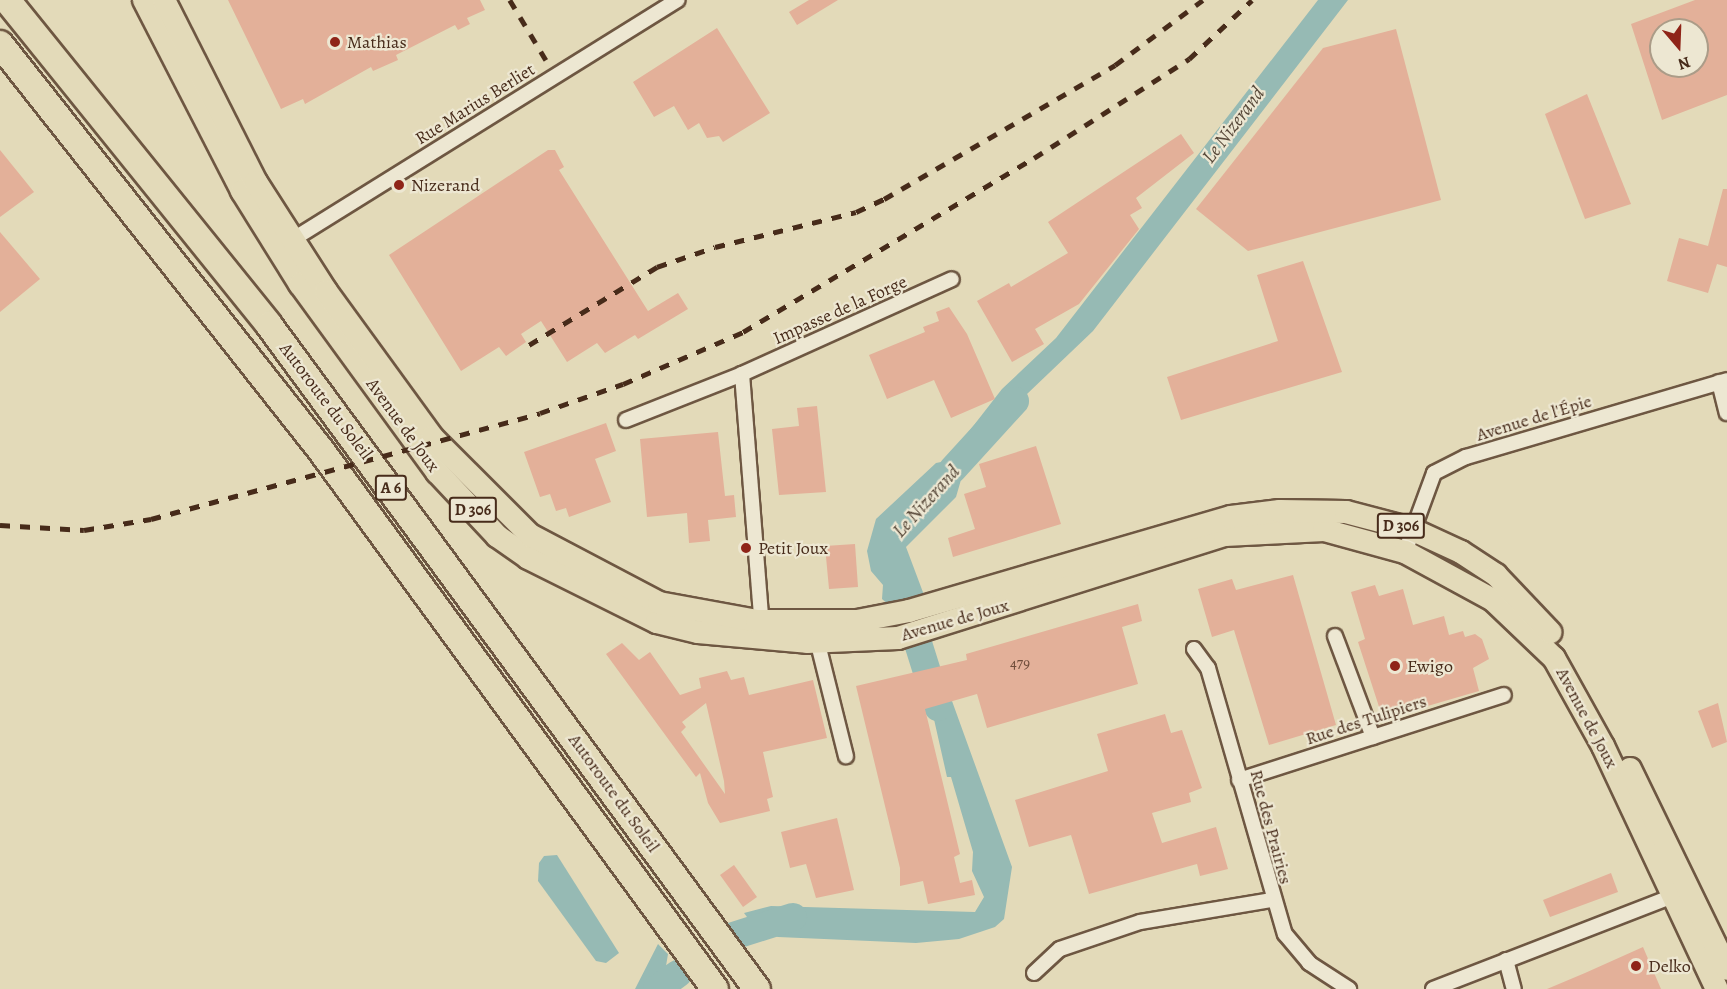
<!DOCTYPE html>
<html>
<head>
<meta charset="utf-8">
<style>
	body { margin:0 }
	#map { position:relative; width:1727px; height:989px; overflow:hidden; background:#e3dab9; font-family:Alegreya,serif }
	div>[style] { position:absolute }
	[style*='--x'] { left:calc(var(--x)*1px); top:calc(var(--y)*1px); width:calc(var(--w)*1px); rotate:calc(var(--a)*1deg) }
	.water>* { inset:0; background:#96bab4 }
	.river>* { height:28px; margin:-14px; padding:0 14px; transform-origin:14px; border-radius:14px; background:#96bab4 }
	.building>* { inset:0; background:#e3b099 }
	.roads { filter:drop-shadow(2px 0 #6e5742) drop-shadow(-2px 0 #6e5742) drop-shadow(0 2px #6e5742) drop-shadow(0 -2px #6e5742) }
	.street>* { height:14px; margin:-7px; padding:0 7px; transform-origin:7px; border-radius:7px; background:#ede7d2 }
	.primary>* { height:22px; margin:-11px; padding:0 11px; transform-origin:11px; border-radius:11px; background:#e3dab9 }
	.highway>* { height:26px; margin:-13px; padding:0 13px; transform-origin:13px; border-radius:13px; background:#e3dab9 }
	.rail>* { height:4.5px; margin-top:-2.25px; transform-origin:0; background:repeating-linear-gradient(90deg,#472b1a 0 10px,transparent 0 20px) }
	.dots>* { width:16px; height:16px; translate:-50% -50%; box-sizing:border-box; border:3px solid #ede7d2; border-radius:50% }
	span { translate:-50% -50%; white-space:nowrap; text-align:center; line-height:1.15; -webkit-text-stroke:4.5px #ede7d2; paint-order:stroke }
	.number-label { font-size:15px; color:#6e4c3a }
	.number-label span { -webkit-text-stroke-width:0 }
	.shield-label span { padding:2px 4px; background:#ede7d2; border:2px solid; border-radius:4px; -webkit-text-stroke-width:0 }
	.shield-label { font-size:16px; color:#472b1a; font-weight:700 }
	.poi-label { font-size:18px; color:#472b1a }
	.left { translate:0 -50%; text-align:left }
	.street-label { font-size:18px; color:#472b1a }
	.water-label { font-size:20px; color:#574839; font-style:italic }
	.north { position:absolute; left:1649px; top:18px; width:60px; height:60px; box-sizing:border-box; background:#ede7d2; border:2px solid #ab9c88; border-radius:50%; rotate:161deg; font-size:16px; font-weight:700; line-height:24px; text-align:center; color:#472b1a }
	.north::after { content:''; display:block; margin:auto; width:21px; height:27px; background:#8f2418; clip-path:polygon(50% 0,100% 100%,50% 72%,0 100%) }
</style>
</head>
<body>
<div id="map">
	<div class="water">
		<i style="clip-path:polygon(1318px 0,1348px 0,1093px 331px,981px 438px,965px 466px,956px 497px,906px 547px,927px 603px,898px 613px,882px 599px,883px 585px,871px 571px,867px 551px,876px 519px,936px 463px,946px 461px,1002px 389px,1056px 338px)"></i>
		<i style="clip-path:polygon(952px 701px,1012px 867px,1004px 919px,995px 927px,959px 939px,916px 943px,778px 937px,756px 929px,744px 913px,771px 906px,975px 912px,984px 897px,972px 871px,973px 852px,951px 777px,947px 777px,931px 706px)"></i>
		<i style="clip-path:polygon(557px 855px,619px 953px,606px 963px,596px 961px,538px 881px,539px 863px,544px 856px)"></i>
		<i style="clip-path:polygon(658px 944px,668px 954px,665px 972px,675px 989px,635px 989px)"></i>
	</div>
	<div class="river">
		<i style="--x:953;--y:469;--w:92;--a:-47.6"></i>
		<i style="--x:907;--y:608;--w:104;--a:72.6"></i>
		<i style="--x:733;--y:936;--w:63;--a:-17.6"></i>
		<i style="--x:657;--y:989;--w:26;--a:-36"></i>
	</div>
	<div class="building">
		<i style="clip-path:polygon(228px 0,480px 0,485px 10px,467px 18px,470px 24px,458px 30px,455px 25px,396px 55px,398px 60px,373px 71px,371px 67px,305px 104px,303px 99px,281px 109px)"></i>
		<i style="clip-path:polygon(809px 0,838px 0,797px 25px,789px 12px)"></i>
		<i style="clip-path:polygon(evenodd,1695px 0,1727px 0,1727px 95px,1662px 120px,1631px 24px,1695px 0,1661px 30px,1697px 30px,1697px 66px,1661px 66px,1661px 30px)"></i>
		<i style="clip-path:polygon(717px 28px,770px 113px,723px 142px,719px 136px,707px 138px,699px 123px,688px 130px,674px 106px,654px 117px,633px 82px)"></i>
		<i style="clip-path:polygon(1396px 29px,1441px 200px,1248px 251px,1196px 209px,1323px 48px)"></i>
		<i style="clip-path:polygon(1587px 94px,1631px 204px,1585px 219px,1545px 114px)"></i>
		<i style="clip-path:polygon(1181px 134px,1194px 153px,1136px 198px,1142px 208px,1130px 215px,1139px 229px,1079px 304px,1035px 329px,1044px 344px,1012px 362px,977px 301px,1009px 283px,1011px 287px,1068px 253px,1048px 222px)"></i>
		<i style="clip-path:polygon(0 150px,34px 192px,0 217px)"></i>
		<i style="clip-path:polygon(548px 150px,555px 150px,564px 167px,559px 170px,648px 311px,678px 293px,688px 309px,638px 339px,635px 335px,605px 353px,597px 343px,567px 362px,541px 321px,521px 334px,526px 342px,506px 356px,499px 347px,461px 371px,389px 255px)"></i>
		<i style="clip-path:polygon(1723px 189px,1727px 189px,1727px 267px,1717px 264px,1708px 293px,1667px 281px,1679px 238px,1708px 246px)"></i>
		<i style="clip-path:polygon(0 232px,40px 279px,0 312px)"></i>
		<i style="clip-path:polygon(1303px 261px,1342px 372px,1181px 420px,1167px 377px,1278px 341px,1257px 275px)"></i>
		<i style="clip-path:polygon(949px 307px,967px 334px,995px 399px,951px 418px,934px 380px,887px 399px,869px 355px,925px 332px,923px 327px,939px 321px,936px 312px)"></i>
		<i style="clip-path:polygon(817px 406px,826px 492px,779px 495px,772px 429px,799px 426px,797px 408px)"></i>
		<i style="clip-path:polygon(606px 423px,616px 451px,595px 459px,611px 502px,569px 517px,566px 508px,556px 511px,550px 494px,540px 497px,524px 452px)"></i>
		<i style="clip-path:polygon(718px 432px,725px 496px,734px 495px,736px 517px,708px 520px,710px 541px,689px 543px,687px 513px,647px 517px,640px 439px)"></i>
		<i style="clip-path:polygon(1036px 446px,1061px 524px,953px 557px,948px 538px,975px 529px,964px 494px,986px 487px,979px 464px)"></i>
		<i style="clip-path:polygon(855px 544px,858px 587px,829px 589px,825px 546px)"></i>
		<i style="clip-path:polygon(1293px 575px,1336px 725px,1269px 745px,1234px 630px,1212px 637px,1198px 589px,1232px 579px,1236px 590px)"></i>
		<i style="clip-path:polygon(1375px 585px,1379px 596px,1403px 589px,1413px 625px,1444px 616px,1449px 635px,1463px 631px,1465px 637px,1475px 634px,1482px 639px,1489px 659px,1473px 668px,1479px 691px,1383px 719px,1358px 642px,1365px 639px,1351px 592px)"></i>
		<i style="clip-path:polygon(1138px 604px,1142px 621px,1122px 627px,1138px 684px,987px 728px,977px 694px,925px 709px,960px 854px,954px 857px,960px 883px,972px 880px,975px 895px,928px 904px,923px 881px,900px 886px,900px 868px,856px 686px,967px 660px,966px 654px)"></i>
		<i style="clip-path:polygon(evenodd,622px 643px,639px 660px,650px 652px,680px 695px,701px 688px,699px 678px,727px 671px,731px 680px,744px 677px,749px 695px,813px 680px,827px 738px,763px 752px,773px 797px,767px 799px,770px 811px,720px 823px,708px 803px,700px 773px,696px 777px,606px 654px,622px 643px,706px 703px,724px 781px,725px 794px,681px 732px,686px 727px,682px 722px,706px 703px)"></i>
		<i style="clip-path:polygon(1718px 703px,1727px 742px,1712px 748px,1698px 711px)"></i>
		<i style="clip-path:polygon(1165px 714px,1171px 733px,1182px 730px,1202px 788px,1189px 793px,1191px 802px,1152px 813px,1162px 843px,1216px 827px,1228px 869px,1200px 876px,1197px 864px,1089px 894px,1071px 835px,1029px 847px,1015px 800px,1108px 771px,1097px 734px)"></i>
		<i style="clip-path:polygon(837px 818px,854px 890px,816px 898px,806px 864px,790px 868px,781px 832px)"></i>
		<i style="clip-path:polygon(734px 865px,757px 897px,743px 907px,720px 875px)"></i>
		<i style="clip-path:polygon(1611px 873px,1618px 892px,1550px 917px,1543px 900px)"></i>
		<i style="clip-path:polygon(1643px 947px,1661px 989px,1547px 989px,1585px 973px)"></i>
	</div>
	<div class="roads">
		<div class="street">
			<i style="--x:287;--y:243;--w:460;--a:-31.9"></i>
			<i style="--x:742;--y:374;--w:253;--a:85.5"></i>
			<i style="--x:1719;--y:382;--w:32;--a:76"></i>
			<i style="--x:626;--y:420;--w:125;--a:-21.6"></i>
			<i style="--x:742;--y:374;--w:230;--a:-24.3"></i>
			<i style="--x:1405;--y:552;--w:84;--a:-69.8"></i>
			<i style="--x:1434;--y:473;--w:36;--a:-27"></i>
			<i style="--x:1466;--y:457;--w:272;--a:-16.4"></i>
			<i style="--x:816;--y:636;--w:124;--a:76"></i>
			<i style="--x:1335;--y:636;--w:108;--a:69.4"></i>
			<i style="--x:1194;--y:649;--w:24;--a:54"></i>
			<i style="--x:1208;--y:668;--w:277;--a:73.9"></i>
			<i style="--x:1285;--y:934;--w:38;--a:50"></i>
			<i style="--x:1309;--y:963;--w:48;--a:33"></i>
			<i style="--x:1239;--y:780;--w:278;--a:-17.8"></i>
			<i style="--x:1506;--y:960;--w:30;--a:75"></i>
			<i style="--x:1034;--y:973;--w:35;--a:-43"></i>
			<i style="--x:1060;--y:949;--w:84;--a:-18.6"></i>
			<i style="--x:1140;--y:922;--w:134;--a:-9.5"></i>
			<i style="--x:1433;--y:989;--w:265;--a:-21.2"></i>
		</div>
		<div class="primary">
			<i style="--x:144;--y:0;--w:215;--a:62.8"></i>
			<i style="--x:242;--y:191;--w:110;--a:58.1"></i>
			<i style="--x:300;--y:284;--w:233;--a:53.9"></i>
			<i style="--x:437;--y:472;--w:88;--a:46.8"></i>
			<i style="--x:497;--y:536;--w:38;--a:35"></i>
			<i style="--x:528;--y:558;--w:144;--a:26.4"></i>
			<i style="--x:657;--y:622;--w:42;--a:13.7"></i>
			<i style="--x:698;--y:632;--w:109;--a:5.2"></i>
			<i style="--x:807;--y:642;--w:91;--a:-2.5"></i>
			<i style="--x:898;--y:638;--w:343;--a:-17.5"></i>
			<i style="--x:1225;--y:535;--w:99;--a:-2.9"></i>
			<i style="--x:1324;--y:530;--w:84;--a:15.2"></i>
			<i style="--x:1405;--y:552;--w:100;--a:28.6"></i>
			<i style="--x:1493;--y:600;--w:84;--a:43.6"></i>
			<i style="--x:1554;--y:658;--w:101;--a:60.9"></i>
			<i style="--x:1603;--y:746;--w:268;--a:64.9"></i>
			<i style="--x:164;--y:0;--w:204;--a:63.2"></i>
			<i style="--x:256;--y:182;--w:130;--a:57.3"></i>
			<i style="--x:326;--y:291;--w:180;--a:54"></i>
			<i style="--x:432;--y:437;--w:139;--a:45"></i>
			<i style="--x:530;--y:535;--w:146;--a:27.8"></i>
			<i style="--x:659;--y:603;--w:100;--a:10.4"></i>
			<i style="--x:757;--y:621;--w:100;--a:0"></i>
			<i style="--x:857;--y:621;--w:53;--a:-10.9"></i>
			<i style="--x:909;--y:611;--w:335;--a:-16.3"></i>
			<i style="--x:1231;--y:517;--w:49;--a:-7"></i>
			<i style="--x:1280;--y:511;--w:66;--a:0.9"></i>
			<i style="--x:1346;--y:512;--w:67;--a:14.7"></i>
			<i style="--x:1411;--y:529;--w:55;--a:24.7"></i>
			<i style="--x:1461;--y:552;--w:42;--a:33.3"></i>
			<i style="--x:1496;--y:575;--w:79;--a:46.5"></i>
			<i style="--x:1630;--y:769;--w:222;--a:64.1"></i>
		</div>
		<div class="highway">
			<i style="--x:7;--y:0;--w:417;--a:51.1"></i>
			<i style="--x:269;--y:325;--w:824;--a:53.69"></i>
			<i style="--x:0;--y:44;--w:516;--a:51.69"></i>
			<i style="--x:320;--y:449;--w:669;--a:53.82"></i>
		</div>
	</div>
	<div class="rail">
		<i style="--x:510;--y:0;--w:76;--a:59"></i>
		<i style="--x:529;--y:345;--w:150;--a:-31.4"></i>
		<i style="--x:657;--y:267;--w:61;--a:-19"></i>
		<i style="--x:715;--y:247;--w:145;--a:-13.9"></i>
		<i style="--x:856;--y:212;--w:31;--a:-25"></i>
		<i style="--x:884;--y:199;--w:267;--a:-30.1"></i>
		<i style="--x:1115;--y:65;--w:109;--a:-36.5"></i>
		<i style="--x:0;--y:525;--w:84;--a:3.4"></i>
		<i style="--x:84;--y:530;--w:68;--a:-9.3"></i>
		<i style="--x:151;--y:519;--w:403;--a:-15.2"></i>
		<i style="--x:540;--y:413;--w:88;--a:-19.3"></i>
		<i style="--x:623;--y:384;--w:131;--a:-23.4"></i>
		<i style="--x:743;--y:332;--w:339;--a:-30.9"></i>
		<i style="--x:1034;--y:158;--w:184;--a:-32.6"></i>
		<i style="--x:1189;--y:59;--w:86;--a:-43.1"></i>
	</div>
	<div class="dots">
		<i style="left:335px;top:42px;background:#8f2418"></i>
		<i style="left:399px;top:185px;background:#8f2418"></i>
		<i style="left:746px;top:548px;background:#8f2418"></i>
		<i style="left:1395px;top:666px;background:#8f2418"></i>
		<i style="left:1636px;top:966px;background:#8f2418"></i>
	</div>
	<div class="number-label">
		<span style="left:1020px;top:664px">479</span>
	</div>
	<div class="shield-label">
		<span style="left:391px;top:488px">A 6</span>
		<span style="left:473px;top:510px">D 306</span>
		<span style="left:1401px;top:526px">D 306</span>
	</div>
	<div class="poi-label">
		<span class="left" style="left:347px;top:42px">Mathias</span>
		<span class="left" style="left:411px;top:185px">Nizerand</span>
		<span class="left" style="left:758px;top:548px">Petit Joux</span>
		<span class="left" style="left:1407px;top:666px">Ewigo</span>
		<span class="left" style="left:1648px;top:966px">Delko</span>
	</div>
	<div class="street-label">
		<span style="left:475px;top:104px;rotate:-32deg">Rue Marius Berliet</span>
		<span style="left:840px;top:310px;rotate:-24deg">Impasse de la Forge</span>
		<span style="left:326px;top:401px;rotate:53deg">Autoroute du Soleil</span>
		<span style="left:1534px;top:418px;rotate:-17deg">Avenue de l'Épie</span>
		<span style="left:403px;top:425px;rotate:54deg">Avenue de Joux</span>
		<span style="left:955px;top:620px;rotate:-16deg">Avenue de Joux</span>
		<span style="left:1587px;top:718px;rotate:62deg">Avenue de Joux</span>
		<span style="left:1366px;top:720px;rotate:-18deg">Rue des Tulipiers</span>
		<span style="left:614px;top:793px;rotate:54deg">Autoroute du Soleil</span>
		<span style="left:1271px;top:827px;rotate:75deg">Rue des Prairies</span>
	</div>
	<div class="water-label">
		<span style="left:1233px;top:125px;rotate:-53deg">Le Nizerand</span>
		<span style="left:926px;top:501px;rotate:-48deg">Le Nizerand</span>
	</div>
	<div class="north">N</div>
</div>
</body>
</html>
